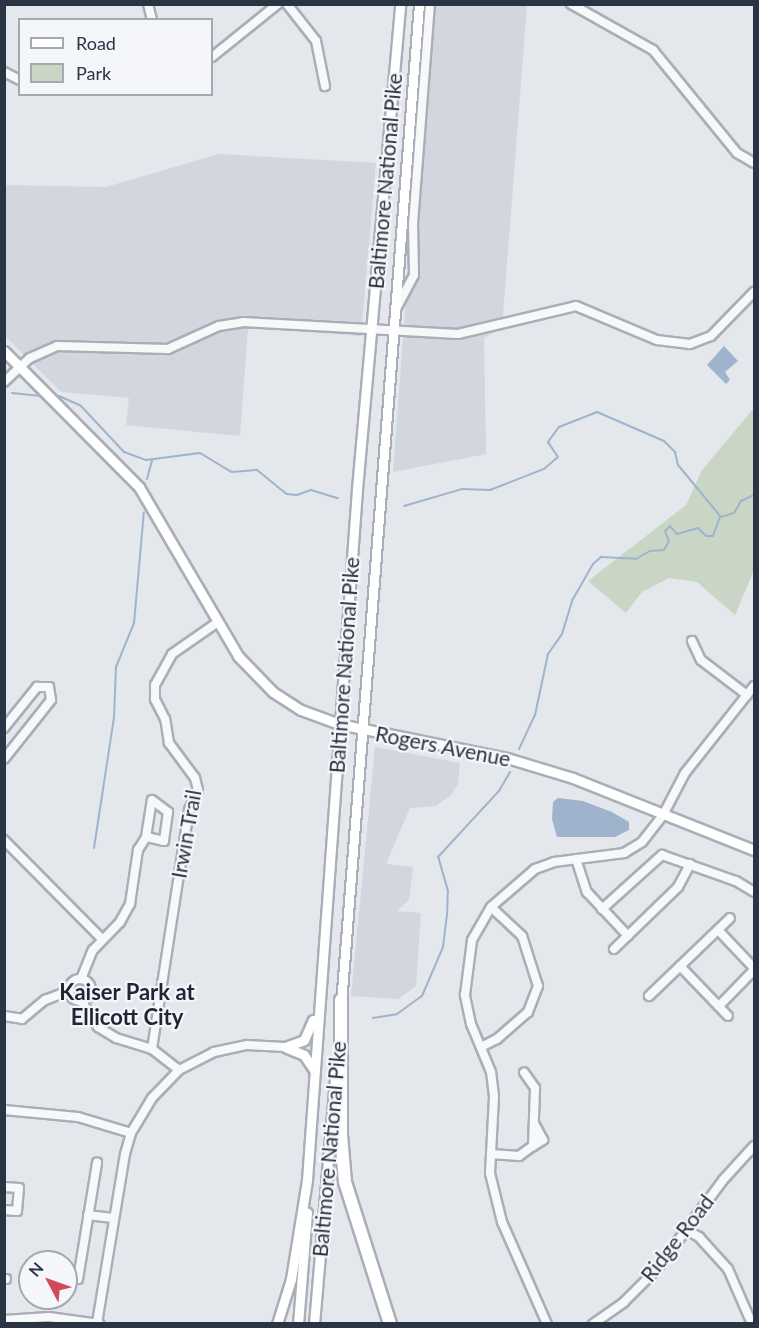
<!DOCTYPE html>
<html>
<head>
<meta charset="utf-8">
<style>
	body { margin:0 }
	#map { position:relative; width:759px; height:1328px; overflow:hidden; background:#e4e7ec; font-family:Lato,sans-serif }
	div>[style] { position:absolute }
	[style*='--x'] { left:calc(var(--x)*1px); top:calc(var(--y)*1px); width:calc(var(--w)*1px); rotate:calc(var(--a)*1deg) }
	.built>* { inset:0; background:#d2d6de }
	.green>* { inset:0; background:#c9d6c5 }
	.water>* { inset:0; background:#9fb4cc }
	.stream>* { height:2px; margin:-1px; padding:0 1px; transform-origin:1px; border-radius:1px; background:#9fb4cc }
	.roads { filter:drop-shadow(2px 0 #a9aeb7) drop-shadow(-2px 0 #a9aeb7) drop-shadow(0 2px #a9aeb7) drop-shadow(0 -2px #a9aeb7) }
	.minor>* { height:8px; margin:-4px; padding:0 4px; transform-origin:4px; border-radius:4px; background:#f7f8fa }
	.minor>.ring { margin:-4px; padding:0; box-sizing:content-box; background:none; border:8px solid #f7f8fa; border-radius:50% }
	.major>* { height:9px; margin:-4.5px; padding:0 4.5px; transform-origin:4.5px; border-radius:4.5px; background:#fff }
	.highway>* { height:12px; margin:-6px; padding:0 6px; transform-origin:6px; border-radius:6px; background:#fff }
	span { translate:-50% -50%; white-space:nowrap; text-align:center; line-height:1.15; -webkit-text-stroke:4.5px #f4f6f9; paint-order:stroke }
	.street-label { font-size:21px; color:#2b3445 }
	.neighbourhood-label { font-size:22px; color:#1d2536; font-weight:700 }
	.frame { position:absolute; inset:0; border:6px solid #2b3445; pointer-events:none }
	.legend { position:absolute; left:18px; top:18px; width:195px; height:78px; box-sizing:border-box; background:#f4f6f9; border:2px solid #a4a8b1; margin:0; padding:8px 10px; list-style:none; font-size:18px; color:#2b3445 }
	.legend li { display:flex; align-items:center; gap:12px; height:30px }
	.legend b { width:30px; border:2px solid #a4a8b1 }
	.north { position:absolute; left:18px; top:1250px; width:60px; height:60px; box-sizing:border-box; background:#f4f6f9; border:2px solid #a4a8b1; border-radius:50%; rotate:311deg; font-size:16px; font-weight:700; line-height:24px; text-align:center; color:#2b3445 }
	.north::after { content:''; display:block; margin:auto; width:21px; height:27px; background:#d1495b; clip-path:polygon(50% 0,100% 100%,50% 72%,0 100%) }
</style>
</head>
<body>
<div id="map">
	<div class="built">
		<i style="clip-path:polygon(428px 5px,527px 5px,502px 328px,484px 338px,486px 454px,393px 472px)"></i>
		<i style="clip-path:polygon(219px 154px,376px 163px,361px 336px,248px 327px,240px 436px,126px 425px,129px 398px,61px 392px,5px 336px,4px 185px,106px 187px)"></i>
		<i style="clip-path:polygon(375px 747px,460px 763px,458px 784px,451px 795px,436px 806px,410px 808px,386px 864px,413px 867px,409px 900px,397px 911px,421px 913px,416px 986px,398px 999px,351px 996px)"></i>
	</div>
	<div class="green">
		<i style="clip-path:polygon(754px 408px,754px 570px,735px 615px,697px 582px,669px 578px,642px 592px,626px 613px,588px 581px,686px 505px,702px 470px)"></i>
	</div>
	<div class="water">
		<i style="clip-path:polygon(724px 346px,738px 361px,725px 372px,730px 380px,726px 384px,707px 365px)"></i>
		<i style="clip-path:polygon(558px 798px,583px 801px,612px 812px,629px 822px,629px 830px,615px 837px,557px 837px,552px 819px,553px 802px)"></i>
	</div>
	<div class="stream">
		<i style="--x:12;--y:393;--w:27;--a:6"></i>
		<i style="--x:59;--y:396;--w:24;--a:24"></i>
		<i style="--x:81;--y:406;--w:63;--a:46.9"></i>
		<i style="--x:124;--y:452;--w:23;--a:20"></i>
		<i style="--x:146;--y:460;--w:54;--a:-7.4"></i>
		<i style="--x:200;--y:453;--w:37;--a:31"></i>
		<i style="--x:232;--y:472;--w:25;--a:-5"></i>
		<i style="--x:257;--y:470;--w:38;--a:39"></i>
		<i style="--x:287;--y:494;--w:10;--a:6"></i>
		<i style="--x:297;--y:495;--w:15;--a:-20"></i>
		<i style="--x:311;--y:490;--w:28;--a:17"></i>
		<i style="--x:147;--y:479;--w:20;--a:-75"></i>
		<i style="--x:404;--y:506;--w:60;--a:-16.3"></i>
		<i style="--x:462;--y:489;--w:28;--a:2"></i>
		<i style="--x:490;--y:490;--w:58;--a:-21.3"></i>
		<i style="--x:544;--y:469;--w:18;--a:-41"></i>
		<i style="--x:558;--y:457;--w:18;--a:-124"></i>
		<i style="--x:548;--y:442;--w:19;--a:-54"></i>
		<i style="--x:559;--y:427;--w:41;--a:-21.5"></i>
		<i style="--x:597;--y:412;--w:73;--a:23.4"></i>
		<i style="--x:664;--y:441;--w:16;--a:45"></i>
		<i style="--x:675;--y:452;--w:13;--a:77"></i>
		<i style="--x:678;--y:465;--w:67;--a:50.4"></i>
		<i style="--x:721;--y:517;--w:14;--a:-17"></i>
		<i style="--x:734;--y:513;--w:14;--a:-60"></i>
		<i style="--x:741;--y:501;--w:14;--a:-25"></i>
		<i style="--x:519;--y:749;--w:38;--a:-65"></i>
		<i style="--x:535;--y:715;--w:62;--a:-78"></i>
		<i style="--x:548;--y:654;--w:24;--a:-55"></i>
		<i style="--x:562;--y:634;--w:37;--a:-73"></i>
		<i style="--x:573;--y:599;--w:40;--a:-60.3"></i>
		<i style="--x:593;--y:564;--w:11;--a:-41"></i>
		<i style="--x:601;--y:557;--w:35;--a:3"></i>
		<i style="--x:636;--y:559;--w:16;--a:-30"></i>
		<i style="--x:650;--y:551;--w:14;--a:-4"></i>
		<i style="--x:664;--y:550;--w:10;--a:-61"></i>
		<i style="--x:669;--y:541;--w:11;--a:-112"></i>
		<i style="--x:665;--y:531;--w:7;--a:-45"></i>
		<i style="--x:670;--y:526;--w:11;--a:49"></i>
		<i style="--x:677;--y:534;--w:22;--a:-16"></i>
		<i style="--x:698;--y:528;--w:11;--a:45"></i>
		<i style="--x:706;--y:536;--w:7;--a:0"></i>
		<i style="--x:713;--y:536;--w:20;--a:-70"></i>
		<i style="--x:94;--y:848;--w:133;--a:-81.3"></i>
		<i style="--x:114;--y:717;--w:50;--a:-87.7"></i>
		<i style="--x:116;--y:667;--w:48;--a:-67.8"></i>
		<i style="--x:134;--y:623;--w:111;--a:-84.9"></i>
		<i style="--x:373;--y:1018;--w:24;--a:-9"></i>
		<i style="--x:397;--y:1014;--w:31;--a:-36"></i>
		<i style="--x:422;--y:996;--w:53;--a:-66.8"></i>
		<i style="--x:443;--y:947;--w:31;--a:-83"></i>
		<i style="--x:447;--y:916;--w:25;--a:-88"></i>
		<i style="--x:448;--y:891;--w:35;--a:-106"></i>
		<i style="--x:438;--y:857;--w:90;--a:-47.3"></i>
		<i style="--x:499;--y:791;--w:22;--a:-60"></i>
	</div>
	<div class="roads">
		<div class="minor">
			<i style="--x:148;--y:4;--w:16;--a:76"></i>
			<i style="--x:287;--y:4;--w:47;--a:51.9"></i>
			<i style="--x:316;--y:41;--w:46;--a:78.7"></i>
			<i style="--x:571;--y:4;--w:94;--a:29.3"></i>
			<i style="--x:653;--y:50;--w:133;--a:50.8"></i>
			<i style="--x:737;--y:153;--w:20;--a:30"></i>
			<i style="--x:212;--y:57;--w:85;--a:-38.8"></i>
			<i style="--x:4;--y:72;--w:18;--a:27"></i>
			<i style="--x:396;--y:309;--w:38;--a:-62"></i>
			<i style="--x:414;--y:275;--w:51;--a:-91.1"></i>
			<i style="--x:413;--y:224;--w:221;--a:-85.6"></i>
			<i style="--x:4;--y:382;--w:35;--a:-43"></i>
			<i style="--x:30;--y:358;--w:30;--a:-24"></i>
			<i style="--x:57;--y:346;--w:111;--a:1.5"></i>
			<i style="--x:168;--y:349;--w:56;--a:-24.3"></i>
			<i style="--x:219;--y:326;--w:24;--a:-9"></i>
			<i style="--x:243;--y:322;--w:215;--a:3.2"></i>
			<i style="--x:458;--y:334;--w:121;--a:-13.3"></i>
			<i style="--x:576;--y:306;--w:88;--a:22.8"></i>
			<i style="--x:657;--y:340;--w:33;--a:7"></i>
			<i style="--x:690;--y:344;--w:22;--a:-21"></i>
			<i style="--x:711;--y:336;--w:62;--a:-45.7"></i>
			<i style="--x:692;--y:641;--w:21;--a:65"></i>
			<i style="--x:701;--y:660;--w:58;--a:37.3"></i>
			<i style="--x:4;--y:728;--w:53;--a:-51.2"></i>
			<i style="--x:37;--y:687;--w:12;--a:0"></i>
			<i style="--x:49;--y:687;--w:13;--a:81"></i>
			<i style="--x:51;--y:700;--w:75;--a:128.5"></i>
			<i style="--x:4;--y:840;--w:139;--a:45.3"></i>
			<i style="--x:576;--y:859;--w:35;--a:72"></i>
			<i style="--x:587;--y:892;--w:60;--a:47"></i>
			<i style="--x:602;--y:909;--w:81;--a:-42"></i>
			<i style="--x:662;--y:855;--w:78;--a:19.4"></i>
			<i style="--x:736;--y:881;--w:21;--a:31"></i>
			<i style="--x:718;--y:930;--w:52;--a:46.5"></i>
			<i style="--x:614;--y:949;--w:89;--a:-44.1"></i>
			<i style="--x:678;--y:887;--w:26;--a:-62"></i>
			<i style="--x:680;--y:966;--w:69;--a:46.2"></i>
			<i class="ring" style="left:69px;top:979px;width:14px;height:14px"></i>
			<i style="--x:81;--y:979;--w:31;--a:-68"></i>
			<i style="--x:93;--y:950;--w:39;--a:-46"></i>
			<i style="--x:120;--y:922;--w:21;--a:-61"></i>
			<i style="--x:130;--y:904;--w:55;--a:-81.6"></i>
			<i style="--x:138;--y:850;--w:15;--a:-58"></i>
			<i style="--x:146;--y:837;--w:37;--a:-81"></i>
			<i style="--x:152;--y:800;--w:20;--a:37"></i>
			<i style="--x:168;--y:812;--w:29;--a:98"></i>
			<i style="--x:164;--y:841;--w:18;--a:-167"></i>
			<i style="--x:649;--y:996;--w:112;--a:-43.9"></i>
			<i style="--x:82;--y:1002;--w:30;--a:57"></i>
			<i style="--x:98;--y:1027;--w:21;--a:31"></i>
			<i style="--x:116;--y:1038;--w:38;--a:17"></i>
			<i style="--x:152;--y:1049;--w:34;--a:38"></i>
			<i style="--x:719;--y:1006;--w:50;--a:-45.8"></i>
			<i style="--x:4;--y:1016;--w:18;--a:9"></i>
			<i style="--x:22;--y:1019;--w:30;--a:-40"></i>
			<i style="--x:45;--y:1000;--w:26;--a:-21"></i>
			<i style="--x:481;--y:1047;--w:18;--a:-27"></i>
			<i style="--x:497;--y:1039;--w:41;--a:-41.1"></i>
			<i style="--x:528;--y:1012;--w:28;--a:-69"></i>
			<i style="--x:538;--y:986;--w:52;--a:-107.7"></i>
			<i style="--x:522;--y:936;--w:42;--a:-136.9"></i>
			<i style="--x:152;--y:1049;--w:242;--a:-81.2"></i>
			<i style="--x:189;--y:810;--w:22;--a:-66"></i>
			<i style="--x:198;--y:790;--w:12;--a:-104"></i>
			<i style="--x:195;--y:778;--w:44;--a:-126.6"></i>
			<i style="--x:169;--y:743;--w:24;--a:-99"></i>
			<i style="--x:165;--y:719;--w:22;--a:-117"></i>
			<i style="--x:155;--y:699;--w:14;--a:-90"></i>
			<i style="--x:155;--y:685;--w:35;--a:-61"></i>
			<i style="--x:172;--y:654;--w:56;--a:-34.8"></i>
			<i style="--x:4;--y:1110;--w:74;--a:5.4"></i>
			<i style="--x:78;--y:1117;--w:55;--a:16.8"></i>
			<i style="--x:533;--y:1146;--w:12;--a:-31"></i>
			<i style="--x:543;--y:1140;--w:17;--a:-118"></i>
			<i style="--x:491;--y:1154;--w:28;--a:4"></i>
			<i style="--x:519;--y:1156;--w:17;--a:-36"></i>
			<i style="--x:533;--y:1146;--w:58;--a:-88"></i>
			<i style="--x:535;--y:1088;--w:19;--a:-125"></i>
			<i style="--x:4;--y:1187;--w:15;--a:4"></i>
			<i style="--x:19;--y:1188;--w:23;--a:95"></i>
			<i style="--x:17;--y:1211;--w:13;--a:-176"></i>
			<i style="--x:88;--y:1215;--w:25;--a:7"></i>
			<i style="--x:686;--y:1230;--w:15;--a:28"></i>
			<i style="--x:699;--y:1237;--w:43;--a:47.8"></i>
			<i style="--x:728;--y:1269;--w:60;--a:66.4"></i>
			<i style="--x:4;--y:1279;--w:2;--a:0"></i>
			<i style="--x:78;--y:1279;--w:118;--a:-80.7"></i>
			<i style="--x:4;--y:1320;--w:45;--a:-3.8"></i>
			<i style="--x:49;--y:1317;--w:51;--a:7.8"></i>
			<i style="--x:97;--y:1323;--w:171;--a:-80.6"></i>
			<i style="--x:125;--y:1154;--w:22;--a:-74"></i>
			<i style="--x:131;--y:1133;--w:41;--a:-59"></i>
			<i style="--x:152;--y:1098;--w:39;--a:-46"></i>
			<i style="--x:179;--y:1070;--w:39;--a:-27"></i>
			<i style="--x:214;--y:1052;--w:34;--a:-12"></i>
			<i style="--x:247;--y:1045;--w:38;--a:3"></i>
			<i style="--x:547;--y:1324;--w:111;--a:-113.8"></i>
			<i style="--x:502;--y:1222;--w:50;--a:-103.8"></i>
			<i style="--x:490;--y:1173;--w:77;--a:-87"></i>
			<i style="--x:494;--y:1096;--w:24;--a:-97"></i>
			<i style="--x:491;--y:1072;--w:52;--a:-112.6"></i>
			<i style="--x:471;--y:1024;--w:30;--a:-102"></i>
			<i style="--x:465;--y:995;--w:55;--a:-82.7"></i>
			<i style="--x:472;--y:940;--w:38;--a:-60"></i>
			<i style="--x:491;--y:907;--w:58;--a:-40.8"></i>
			<i style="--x:535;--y:869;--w:20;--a:-20"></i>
			<i style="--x:554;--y:862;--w:71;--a:-7.3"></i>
			<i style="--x:624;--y:853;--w:21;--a:-31"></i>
			<i style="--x:642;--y:842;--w:34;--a:-52"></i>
			<i style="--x:663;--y:815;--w:47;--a:-62.4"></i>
			<i style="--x:685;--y:773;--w:111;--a:-51.6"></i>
			<i style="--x:593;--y:1324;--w:38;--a:-35"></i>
			<i style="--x:624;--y:1302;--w:47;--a:-45"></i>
			<i style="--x:657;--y:1269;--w:111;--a:-53.4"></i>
			<i style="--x:723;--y:1180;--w:46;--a:-47.6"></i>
		</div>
		<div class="major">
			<i style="--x:4;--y:351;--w:192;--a:45.2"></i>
			<i style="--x:139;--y:487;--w:196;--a:59.6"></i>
			<i style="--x:238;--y:656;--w:50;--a:45.8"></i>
			<i style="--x:273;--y:692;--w:33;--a:33"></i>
			<i style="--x:301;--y:710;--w:40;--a:20.2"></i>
			<i style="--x:339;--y:724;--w:171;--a:11.4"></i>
			<i style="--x:507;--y:758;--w:69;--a:16.9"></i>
			<i style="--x:573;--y:778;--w:195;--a:21.7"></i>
			<i style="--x:341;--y:1004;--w:1003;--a:-85.54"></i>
			<i style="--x:285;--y:1047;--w:20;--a:-20"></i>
			<i style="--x:304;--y:1040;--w:22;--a:-66"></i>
			<i style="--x:287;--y:1048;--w:18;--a:22"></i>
			<i style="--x:304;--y:1055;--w:18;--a:56"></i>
			<i style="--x:277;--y:1324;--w:47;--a:-72.7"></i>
			<i style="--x:291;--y:1279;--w:100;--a:-80.8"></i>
			<i style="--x:307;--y:1180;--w:693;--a:-85.86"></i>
			<i style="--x:357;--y:489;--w:487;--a:-84.9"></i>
			<i style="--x:298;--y:1324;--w:112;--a:-85.4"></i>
			<i style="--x:314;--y:1324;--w:259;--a:-85.1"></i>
		</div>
		<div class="highway">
			<i style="--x:341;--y:1000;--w:135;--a:90"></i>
			<i style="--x:341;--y:1135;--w:47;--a:85.1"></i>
			<i style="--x:345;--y:1182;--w:149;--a:72.4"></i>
		</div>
	</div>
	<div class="street-label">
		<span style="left:385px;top:181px;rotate:-85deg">Baltimore National Pike</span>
		<span style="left:344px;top:665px;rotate:-86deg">Baltimore National Pike</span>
		<span style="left:443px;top:746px;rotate:11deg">Rogers Avenue</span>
		<span style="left:186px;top:834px;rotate:-80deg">Irwin Trail</span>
		<span style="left:329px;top:1149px;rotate:-85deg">Baltimore National Pike</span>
		<span style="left:677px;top:1238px;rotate:-52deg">Ridge Road</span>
	</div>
	<div class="neighbourhood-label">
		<span style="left:127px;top:1004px">Kaiser Park at<br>Ellicott City</span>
	</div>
	<div class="frame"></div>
	<ul class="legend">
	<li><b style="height:8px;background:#fff"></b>Road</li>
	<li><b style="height:16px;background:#c9d6c5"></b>Park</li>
	</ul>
	<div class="north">N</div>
</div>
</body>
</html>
